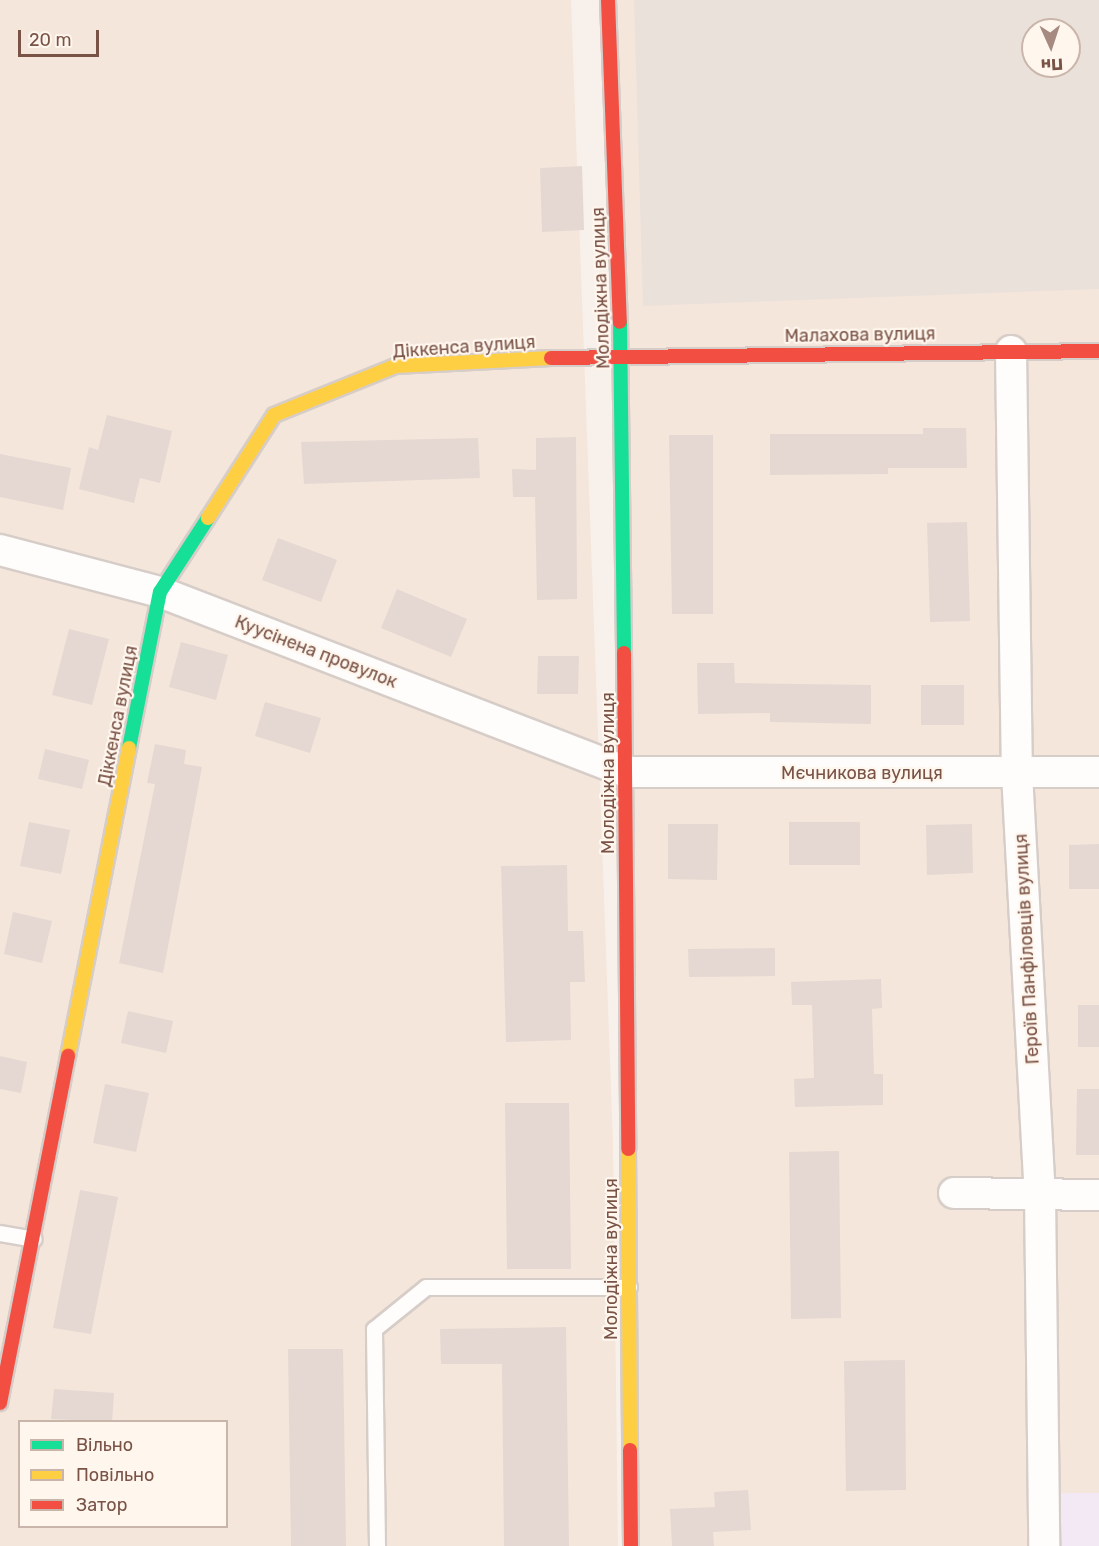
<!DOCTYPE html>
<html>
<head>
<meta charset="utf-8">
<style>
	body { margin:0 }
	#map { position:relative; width:1099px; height:1546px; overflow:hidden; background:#f8f1eb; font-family:Rubik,sans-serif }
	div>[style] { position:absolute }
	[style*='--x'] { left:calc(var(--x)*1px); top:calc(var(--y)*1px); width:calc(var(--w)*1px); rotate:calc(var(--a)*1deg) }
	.residential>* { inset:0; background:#f4e6db }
	.industrial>* { inset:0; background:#ebe1db }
	.education>* { inset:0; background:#f2e9f4 }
	.building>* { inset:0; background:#e5d8d2 }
	.roads { filter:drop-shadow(2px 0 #d7cdc8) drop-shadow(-2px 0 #d7cdc8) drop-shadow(0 2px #d7cdc8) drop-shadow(0 -2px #d7cdc8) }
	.lane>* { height:15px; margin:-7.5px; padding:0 7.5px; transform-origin:7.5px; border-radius:7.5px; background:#fefdfc }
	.street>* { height:30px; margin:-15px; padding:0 15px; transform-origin:15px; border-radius:15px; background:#fefdfc }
	.fast>* { height:14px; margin:-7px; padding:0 7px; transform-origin:7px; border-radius:7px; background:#16e098 }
	.slow>* { height:14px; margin:-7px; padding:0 7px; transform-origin:7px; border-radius:7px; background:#ffcf43 }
	.jam>* { height:14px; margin:-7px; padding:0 7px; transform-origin:7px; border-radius:7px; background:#f24e42 }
	span { translate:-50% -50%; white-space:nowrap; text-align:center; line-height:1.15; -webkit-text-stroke:4.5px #fff6ed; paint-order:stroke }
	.street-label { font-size:18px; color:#7a5347 }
	.legend { position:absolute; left:18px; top:1420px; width:210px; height:108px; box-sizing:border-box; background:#fff6ed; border:2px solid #cab5ab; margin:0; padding:8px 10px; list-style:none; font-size:18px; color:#7a5347 }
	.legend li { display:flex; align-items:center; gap:12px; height:30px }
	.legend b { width:30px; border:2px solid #cab5ab }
	.north { position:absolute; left:1021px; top:18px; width:60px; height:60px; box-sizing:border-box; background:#fff6ed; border:2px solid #cab5ab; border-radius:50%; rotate:177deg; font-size:16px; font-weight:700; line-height:24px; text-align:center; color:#7a5347 }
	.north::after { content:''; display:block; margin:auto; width:21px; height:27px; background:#a68a80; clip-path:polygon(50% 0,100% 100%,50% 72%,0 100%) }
	.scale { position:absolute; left:18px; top:30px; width:81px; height:27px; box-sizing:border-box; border:3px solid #7a5347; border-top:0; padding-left:8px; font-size:18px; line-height:21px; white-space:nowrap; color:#7a5347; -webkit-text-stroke:4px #fff6ed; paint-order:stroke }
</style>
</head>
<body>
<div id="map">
	<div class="residential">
		<i style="clip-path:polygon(evenodd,0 0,571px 0,613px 1142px,618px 1546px,0 1546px,0 0,20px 1422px,226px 1422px,226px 1526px,20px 1526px,20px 1422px)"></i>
		<i style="clip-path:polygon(evenodd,612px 0,1099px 0,1099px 1546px,634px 1546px,612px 0,1033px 30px,1069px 30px,1069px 66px,1033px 66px,1033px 30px)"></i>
	</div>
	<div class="industrial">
		<i style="clip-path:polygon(evenodd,634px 0,1099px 0,1099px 289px,643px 306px,634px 0,1033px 30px,1069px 30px,1069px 66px,1033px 66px,1033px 30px)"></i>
	</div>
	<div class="education">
		<i style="clip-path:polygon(1060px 1493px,1099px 1493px,1099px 1546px,1061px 1546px)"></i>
	</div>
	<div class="building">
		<i style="clip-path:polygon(582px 166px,584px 230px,542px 232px,540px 168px)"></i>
		<i style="clip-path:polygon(107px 415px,172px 431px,160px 483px,140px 478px,134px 503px,79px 489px,89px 447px,98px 450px)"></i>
		<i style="clip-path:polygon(923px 428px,966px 428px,967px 468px,888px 468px,888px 474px,770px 475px,770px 434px,923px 434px)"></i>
		<i style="clip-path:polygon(669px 435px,713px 435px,713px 614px,672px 614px)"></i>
		<i style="clip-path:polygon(576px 437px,577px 599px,537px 600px,535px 497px,513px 497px,512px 469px,536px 470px,536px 438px)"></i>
		<i style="clip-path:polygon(478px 438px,480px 478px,304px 484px,301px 442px)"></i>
		<i style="clip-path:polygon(0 454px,71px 468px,63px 510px,0 497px)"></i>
		<i style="clip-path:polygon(967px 522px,970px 621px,930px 622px,927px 523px)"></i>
		<i style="clip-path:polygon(278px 538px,337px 560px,321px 602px,262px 580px)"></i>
		<i style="clip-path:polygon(397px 589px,467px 619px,451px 657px,381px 628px)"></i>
		<i style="clip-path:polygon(69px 629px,109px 639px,92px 705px,52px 695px)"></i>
		<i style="clip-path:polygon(181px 642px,228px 655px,216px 700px,169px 687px)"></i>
		<i style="clip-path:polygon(538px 656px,579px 656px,578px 694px,537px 694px)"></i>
		<i style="clip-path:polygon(697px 663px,734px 663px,735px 683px,871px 685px,871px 724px,770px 722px,770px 713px,698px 714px)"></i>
		<i style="clip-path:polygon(921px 685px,964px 685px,964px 725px,921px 725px)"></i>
		<i style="clip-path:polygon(265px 702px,321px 718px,310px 753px,255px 736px)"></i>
		<i style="clip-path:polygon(155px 744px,186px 750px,184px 764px,202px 767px,163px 973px,119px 963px,155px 784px,147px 783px)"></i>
		<i style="clip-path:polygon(45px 749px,89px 760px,82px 789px,38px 779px)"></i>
		<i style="clip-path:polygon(29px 822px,70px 830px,61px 874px,20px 866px)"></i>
		<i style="clip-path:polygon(789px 822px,860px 822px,860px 865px,789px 865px)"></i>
		<i style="clip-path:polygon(668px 824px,718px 824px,717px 880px,668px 879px)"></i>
		<i style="clip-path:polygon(972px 824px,973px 873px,927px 875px,926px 825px)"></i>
		<i style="clip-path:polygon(1099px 844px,1099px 889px,1069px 889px,1069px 845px)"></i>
		<i style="clip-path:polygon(567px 865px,568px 931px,583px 931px,585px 982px,570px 982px,571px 1040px,506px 1042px,501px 866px)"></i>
		<i style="clip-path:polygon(13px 912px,52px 921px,42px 963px,4px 954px)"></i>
		<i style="clip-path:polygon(775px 948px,775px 976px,689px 977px,688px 949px)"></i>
		<i style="clip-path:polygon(881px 979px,882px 1008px,872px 1009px,874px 1074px,883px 1074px,883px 1105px,795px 1107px,794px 1079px,814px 1078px,812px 1005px,792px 1005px,791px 982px)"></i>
		<i style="clip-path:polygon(1078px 1005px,1099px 1005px,1099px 1047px,1078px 1047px)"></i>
		<i style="clip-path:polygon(128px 1011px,173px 1021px,166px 1053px,121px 1043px)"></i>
		<i style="clip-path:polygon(0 1056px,27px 1062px,21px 1093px,0 1089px)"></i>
		<i style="clip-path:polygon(105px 1084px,149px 1093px,136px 1152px,93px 1143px)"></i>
		<i style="clip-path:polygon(1077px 1089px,1099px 1089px,1099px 1155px,1076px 1155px)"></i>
		<i style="clip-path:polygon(505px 1103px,569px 1103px,571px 1269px,507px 1269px)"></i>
		<i style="clip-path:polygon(839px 1151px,841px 1318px,791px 1319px,789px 1152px)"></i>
		<i style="clip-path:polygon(80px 1190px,118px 1197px,91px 1334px,53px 1328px)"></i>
		<i style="clip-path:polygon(566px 1327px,569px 1546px,504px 1546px,502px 1364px,441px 1364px,440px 1329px)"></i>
		<i style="clip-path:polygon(288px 1349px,343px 1349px,346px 1546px,291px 1546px)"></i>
		<i style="clip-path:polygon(905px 1360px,906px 1490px,846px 1491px,844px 1361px)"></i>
		<i style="clip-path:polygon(54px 1389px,114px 1393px,112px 1422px,51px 1419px)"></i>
		<i style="clip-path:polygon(748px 1490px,751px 1530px,713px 1532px,714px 1546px,672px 1546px,670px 1509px,715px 1507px,714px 1492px)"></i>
	</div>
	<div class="roads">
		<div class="lane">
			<i style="--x:0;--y:1233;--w:34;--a:10"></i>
			<i style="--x:377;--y:1546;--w:217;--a:-90.8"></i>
			<i style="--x:374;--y:1329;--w:67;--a:-38.9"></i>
			<i style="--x:426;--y:1287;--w:203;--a:0"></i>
		</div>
		<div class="street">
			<i style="--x:1011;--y:351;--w:422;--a:89.2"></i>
			<i style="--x:1017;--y:773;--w:422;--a:86.9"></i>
			<i style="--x:1040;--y:1194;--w:352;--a:89.3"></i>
			<i style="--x:0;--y:550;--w:165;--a:14.7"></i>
			<i style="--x:160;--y:592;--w:500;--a:21.1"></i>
			<i style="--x:626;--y:772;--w:473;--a:0"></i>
			<i style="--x:954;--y:1193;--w:145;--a:0.8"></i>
		</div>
		<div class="fast">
			<i style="--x:620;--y:322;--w:331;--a:89.3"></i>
			<i style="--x:129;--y:748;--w:159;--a:-78.8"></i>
			<i style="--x:160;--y:592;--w:88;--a:-57"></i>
		</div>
		<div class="slow">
			<i style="--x:208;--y:518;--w:122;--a:-57.3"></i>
			<i style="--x:274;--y:415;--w:131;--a:-22"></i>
			<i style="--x:395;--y:366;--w:156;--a:-2.9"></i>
			<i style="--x:68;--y:1056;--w:314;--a:-78.8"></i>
			<i style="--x:628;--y:1149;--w:301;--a:89.6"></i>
		</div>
		<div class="jam">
			<i style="--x:608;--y:0;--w:322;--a:87.9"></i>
			<i style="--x:551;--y:358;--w:548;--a:-0.73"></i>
			<i style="--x:624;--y:653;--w:496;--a:89.5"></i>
			<i style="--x:0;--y:1403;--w:354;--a:-78.9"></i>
			<i style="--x:630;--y:1450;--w:96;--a:89.4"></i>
		</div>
	</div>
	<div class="street-label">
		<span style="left:601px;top:288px;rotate:-92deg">Молодіжна вулиця</span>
		<span style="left:860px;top:335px;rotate:-1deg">Малахова вулиця</span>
		<span style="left:464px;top:347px;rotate:-4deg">Діккенса вулиця</span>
		<span style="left:316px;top:652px;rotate:21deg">Куусінена провулок</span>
		<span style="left:118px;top:716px;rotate:-79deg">Діккенса вулиця</span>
		<span style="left:608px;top:773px;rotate:-90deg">Молодіжна вулиця</span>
		<span style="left:862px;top:773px">Мєчникова вулиця</span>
		<span style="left:1027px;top:949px;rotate:-93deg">Героїв Панфіловців вулиця</span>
		<span style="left:611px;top:1259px;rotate:-90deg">Молодіжна вулиця</span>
	</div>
	<ul class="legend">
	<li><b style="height:8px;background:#16e098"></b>Вільно</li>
	<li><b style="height:8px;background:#ffcf43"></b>Повільно</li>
	<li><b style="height:8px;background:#f24e42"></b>Затор</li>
	</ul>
	<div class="north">Пн</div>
	<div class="scale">20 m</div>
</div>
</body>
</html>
